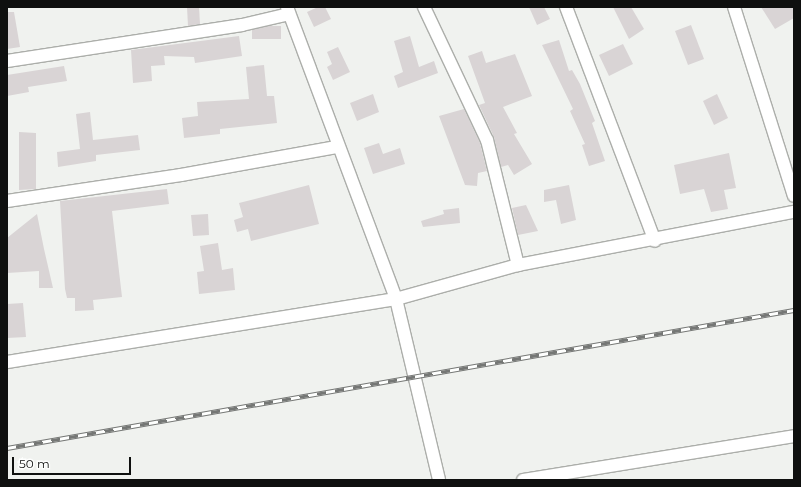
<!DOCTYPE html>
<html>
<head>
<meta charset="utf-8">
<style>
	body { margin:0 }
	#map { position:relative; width:801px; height:487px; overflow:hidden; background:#f0f2ef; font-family:Montserrat,sans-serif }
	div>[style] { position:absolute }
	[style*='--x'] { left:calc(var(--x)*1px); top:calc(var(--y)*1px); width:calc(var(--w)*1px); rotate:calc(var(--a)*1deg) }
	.building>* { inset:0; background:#d9d4d5 }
	.roads { filter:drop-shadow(1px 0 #acaeaa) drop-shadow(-1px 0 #acaeaa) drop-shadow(0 1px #acaeaa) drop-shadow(0 -1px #acaeaa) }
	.minor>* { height:12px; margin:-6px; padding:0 6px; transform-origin:6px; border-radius:6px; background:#fff }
	.rail>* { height:4.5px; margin-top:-2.25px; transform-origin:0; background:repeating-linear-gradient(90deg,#fefffe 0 9px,#757775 0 18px); box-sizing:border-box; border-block:1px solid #757775 }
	span { translate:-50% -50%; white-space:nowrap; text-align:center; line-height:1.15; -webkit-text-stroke:3.5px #fefffe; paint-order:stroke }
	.frame { position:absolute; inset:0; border:8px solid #0f100f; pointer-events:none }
	.scale { position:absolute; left:12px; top:457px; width:119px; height:18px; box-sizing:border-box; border:2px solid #0f100f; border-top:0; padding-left:5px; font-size:12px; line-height:14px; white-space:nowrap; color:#0f100f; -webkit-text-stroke:3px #fefffe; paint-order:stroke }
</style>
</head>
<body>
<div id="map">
	<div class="building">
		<i style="clip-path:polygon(187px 7px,199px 7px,200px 24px,188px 26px)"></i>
		<i style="clip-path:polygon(318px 7px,325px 7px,331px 19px,314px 27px,307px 12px)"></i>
		<i style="clip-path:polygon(529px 7px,544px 7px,550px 19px,537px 25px)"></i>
		<i style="clip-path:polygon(613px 7px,631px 7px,644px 29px,629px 39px)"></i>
		<i style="clip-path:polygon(761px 7px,794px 7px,794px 18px,775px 29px)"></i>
		<i style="clip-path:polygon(7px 12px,14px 12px,20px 47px,7px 49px)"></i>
		<i style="clip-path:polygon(691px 25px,704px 59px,688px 65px,675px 31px)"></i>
		<i style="clip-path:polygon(269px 26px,281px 26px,281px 39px,252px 39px,252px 30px)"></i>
		<i style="clip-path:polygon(239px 36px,242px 56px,195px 63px,194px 57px,164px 56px,165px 65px,151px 66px,152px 81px,133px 83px,131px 50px)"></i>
		<i style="clip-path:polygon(410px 36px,419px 67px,434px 61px,438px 73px,398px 88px,394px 76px,403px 72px,394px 41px)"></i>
		<i style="clip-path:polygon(559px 40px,569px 71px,572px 70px,580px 84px,595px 121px,592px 123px,605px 161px,589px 166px,582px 145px,585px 144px,570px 111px,573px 109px,542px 45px)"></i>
		<i style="clip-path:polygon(623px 44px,633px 64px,609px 76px,599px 55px)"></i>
		<i style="clip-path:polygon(338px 47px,350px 72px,333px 80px,327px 67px,332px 64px,327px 52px)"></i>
		<i style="clip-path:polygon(482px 51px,486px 63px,515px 54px,532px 96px,503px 107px,517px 133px,514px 134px,532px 164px,514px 175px,508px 165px,501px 167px,494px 137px,479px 105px,485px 103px,468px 56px)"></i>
		<i style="clip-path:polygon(264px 65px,267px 96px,274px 96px,277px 123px,220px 129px,220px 134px,184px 138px,182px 118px,198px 116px,197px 102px,249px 99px,246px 67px)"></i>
		<i style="clip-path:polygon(64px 66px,67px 81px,28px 87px,29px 92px,7px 96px,7px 75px)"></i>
		<i style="clip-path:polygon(373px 94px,379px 112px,357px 121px,350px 103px)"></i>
		<i style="clip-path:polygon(717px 94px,728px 118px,714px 125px,703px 101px)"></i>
		<i style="clip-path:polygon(464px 109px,480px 143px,487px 171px,478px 173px,477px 186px,465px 185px,439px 116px)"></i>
		<i style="clip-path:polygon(90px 112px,93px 140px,138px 135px,140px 150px,96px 155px,96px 161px,58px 167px,57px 152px,80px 149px,76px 114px)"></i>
		<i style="clip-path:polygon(19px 132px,36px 133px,36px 189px,19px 190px)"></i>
		<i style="clip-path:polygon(379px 143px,383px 154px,400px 148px,405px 164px,373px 174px,364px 148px)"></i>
		<i style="clip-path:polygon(729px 153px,736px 188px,724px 190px,728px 209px,711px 212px,704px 189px,680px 194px,674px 165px)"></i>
		<i style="clip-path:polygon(309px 185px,319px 224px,251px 241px,248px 229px,237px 232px,234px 220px,243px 217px,239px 203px)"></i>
		<i style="clip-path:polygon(569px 185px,576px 220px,561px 224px,556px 200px,544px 202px,544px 190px)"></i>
		<i style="clip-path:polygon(167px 189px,169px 204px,112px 211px,122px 297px,93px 300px,94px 310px,75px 311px,75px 298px,67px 298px,65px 289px,60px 201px)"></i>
		<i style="clip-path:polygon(526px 205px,538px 231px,518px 235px,512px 208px)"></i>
		<i style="clip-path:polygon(459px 208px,460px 223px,423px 227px,421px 221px,444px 214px,443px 210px)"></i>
		<i style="clip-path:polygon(37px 214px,44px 249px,53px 288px,39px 288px,39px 271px,7px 273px,7px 238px)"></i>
		<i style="clip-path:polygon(208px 214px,209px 235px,193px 236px,191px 215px)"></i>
		<i style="clip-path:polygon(218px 243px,222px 270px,233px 268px,235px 290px,199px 294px,197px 272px,204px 271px,200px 246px)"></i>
		<i style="clip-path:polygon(23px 303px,26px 337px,7px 338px,7px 304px)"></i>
	</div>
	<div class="roads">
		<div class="minor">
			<i style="--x:287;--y:7;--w:312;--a:69.5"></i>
			<i style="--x:396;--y:299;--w:186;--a:76.6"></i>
			<i style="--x:424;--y:7;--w:147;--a:64.7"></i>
			<i style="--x:487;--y:140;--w:129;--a:76.1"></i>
			<i style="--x:566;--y:7;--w:250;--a:69.2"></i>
			<i style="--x:734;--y:7;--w:198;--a:72.4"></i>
			<i style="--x:7;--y:61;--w:238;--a:-8.7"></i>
			<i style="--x:242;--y:25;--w:48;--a:-13.2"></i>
			<i style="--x:7;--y:201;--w:176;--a:-8.5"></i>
			<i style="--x:181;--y:175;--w:158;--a:-10.2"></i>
			<i style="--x:7;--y:362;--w:394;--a:-9.2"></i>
			<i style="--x:396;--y:299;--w:127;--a:-15.6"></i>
			<i style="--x:518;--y:265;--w:281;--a:-10.9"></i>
			<i style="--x:523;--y:480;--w:275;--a:-9.2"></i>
		</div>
	</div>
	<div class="rail">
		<i style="--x:7;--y:448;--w:799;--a:-9.95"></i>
	</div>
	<div class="frame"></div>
	<div class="scale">50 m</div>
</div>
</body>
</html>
